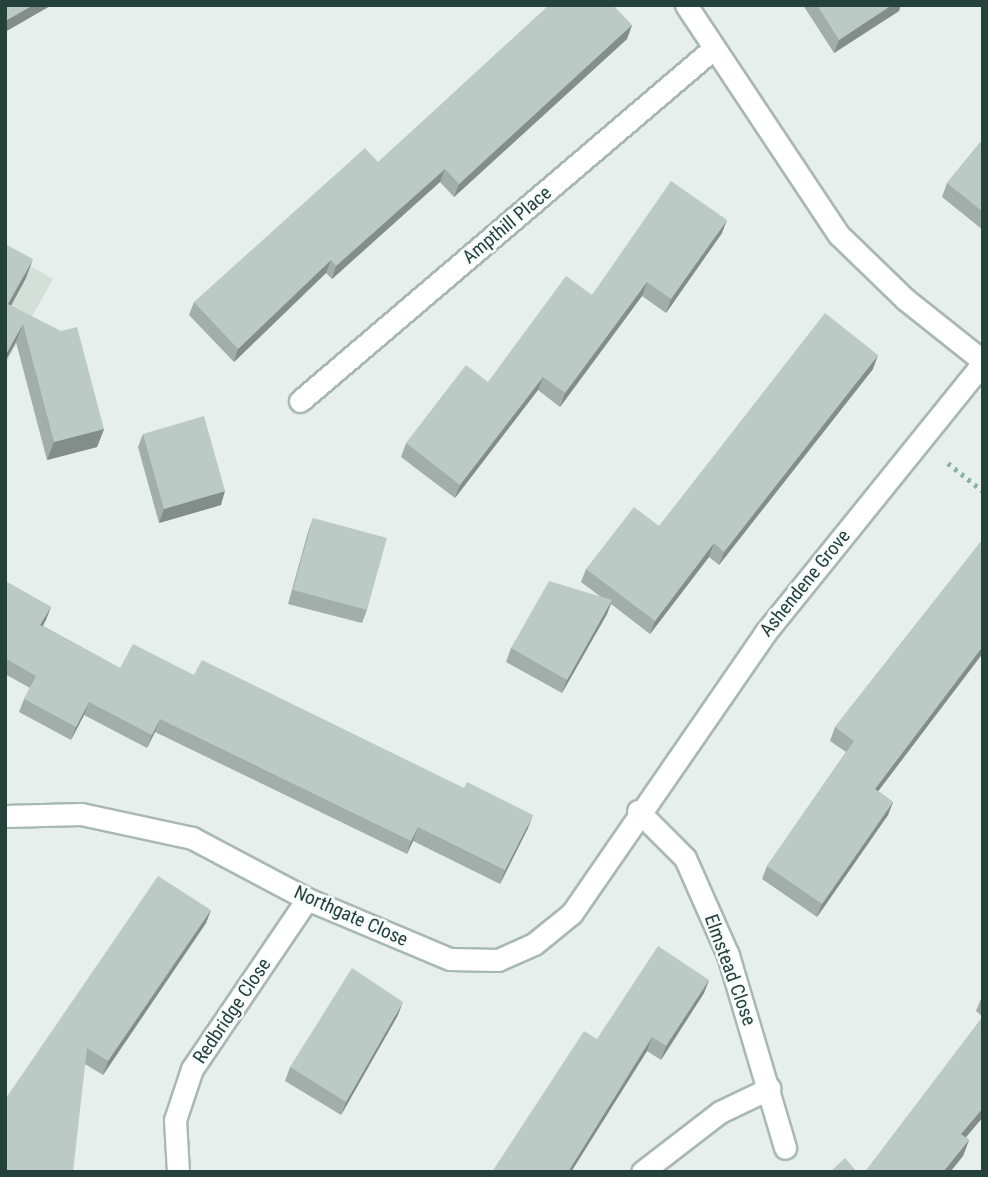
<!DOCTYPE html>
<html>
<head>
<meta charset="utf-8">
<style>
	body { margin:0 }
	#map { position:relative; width:988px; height:1177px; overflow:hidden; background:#e6efeb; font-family:"Roboto Condensed",sans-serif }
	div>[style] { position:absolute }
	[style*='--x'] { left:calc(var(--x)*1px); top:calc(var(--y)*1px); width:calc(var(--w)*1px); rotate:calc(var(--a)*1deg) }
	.built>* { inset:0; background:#d4dfda }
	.path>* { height:4.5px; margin-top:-2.25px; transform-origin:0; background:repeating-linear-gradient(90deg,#86b3a6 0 3.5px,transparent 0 8.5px) }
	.roads { filter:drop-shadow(2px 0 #a8b8b3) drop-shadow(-2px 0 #a8b8b3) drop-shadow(0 2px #a8b8b3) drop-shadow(0 -2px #a8b8b3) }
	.minor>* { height:21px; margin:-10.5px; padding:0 10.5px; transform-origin:10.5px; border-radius:10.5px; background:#fff }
	.wall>* { inset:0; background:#a1aea9 }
	.shaded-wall>* { inset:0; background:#838d89 }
	.building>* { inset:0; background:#bbcac4 }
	span { translate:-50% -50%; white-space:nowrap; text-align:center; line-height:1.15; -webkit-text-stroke:5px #f7fbf9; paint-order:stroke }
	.street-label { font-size:19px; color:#24423b }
	.frame { position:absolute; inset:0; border:7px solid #24423b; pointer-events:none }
</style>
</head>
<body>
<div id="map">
	<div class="built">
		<i style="clip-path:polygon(5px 251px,53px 279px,5px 365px)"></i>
	</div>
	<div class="path">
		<i style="--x:948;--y:463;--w:45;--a:38.7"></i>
	</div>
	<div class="roads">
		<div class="minor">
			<i style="--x:686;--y:5;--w:276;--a:56.4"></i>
			<i style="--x:839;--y:235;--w:92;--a:44.1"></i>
			<i style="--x:905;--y:299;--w:100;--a:38.5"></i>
			<i style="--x:300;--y:401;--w:544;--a:-40.45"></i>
			<i style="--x:638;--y:811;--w:66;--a:45"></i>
			<i style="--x:685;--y:858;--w:106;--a:66.1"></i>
			<i style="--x:728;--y:955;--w:201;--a:73.5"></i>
			<i style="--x:5;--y:816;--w:76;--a:-1.5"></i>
			<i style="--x:81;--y:814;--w:114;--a:12.2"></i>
			<i style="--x:192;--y:838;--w:130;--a:27.9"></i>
			<i style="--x:307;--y:899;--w:155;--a:22.8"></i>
			<i style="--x:450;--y:959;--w:48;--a:1.2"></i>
			<i style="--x:498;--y:960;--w:39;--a:-24"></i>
			<i style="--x:534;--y:944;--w:49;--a:-39.2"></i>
			<i style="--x:572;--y:913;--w:340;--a:-55.4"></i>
			<i style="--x:765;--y:633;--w:347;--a:-51.1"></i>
			<i style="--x:178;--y:1172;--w:52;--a:-93.3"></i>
			<i style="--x:175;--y:1120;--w:54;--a:-71.6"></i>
			<i style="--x:192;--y:1069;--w:205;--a:-55.9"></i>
			<i style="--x:642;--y:1172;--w:98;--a:-37.6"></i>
			<i style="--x:720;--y:1112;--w:55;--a:-25.6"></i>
		</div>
	</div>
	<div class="wall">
		<i style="clip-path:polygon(803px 5px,901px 5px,899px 11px,834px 53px)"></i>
		<i style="clip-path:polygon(632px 25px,627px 39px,454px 197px,440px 182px,332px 279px,326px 273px,234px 362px,189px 315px,194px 302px,378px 162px)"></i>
		<i style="clip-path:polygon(983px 139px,983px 230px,942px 197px,947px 183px)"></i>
		<i style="clip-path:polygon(722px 233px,666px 313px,642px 296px,560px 407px,538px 390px,455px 498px,401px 457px,406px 443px,488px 382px,592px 295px)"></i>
		<i style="clip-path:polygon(5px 244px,26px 278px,11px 306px,104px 429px,97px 447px,47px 460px,16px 342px,5px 362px)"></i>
		<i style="clip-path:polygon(873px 369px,719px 565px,709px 557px,650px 634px,611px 604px,607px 614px,562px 693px,506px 662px,511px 648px,601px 597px,581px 582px,586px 569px,659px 526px)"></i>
		<i style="clip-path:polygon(143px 434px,221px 505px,159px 523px,138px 447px)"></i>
		<i style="clip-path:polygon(313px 518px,367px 610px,362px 623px,288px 604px,308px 532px)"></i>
		<i style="clip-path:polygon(983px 539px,983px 653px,878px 791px,893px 802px,888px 815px,817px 917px,762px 879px,767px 866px,846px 752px,830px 741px,835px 727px)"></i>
		<i style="clip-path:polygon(5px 581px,51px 607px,43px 626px,120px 668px,194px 675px,528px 828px,500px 884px,413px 841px,407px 854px,155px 732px,147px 748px,84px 715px,71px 740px,19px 712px,24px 699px,30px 688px,5px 674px)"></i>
		<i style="clip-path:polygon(211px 910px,206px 923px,103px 1075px,85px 1064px,5px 1172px,5px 1101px,6px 1098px)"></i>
		<i style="clip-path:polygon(709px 980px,704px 993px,661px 1060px,647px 1051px,571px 1172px,492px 1172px)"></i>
		<i style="clip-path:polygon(983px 994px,983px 1117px,966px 1137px,969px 1140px,963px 1156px,950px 1172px,865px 1172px,983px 1017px,976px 1011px)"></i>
		<i style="clip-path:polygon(398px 1015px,341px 1115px,285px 1081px,290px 1067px)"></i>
	</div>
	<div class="shaded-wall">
		<i style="clip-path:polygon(33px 5px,52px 5px,5px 32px,5px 21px)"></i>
		<i style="clip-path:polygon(892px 5px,901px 5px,899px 11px,834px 53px,839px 40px)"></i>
		<i style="clip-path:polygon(632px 25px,627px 39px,454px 197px,459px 184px)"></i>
		<i style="clip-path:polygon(445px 169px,440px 182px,332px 279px,336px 266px)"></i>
		<i style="clip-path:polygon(727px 220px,722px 233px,666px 313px,671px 299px)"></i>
		<i style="clip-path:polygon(33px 259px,26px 278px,5px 316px,8px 304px)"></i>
		<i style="clip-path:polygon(331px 260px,326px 273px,234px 362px,238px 349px)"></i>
		<i style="clip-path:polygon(647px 282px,642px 296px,560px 407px,565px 393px)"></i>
		<i style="clip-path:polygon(23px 324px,16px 342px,5px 362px,5px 356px)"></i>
		<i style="clip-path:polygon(878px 355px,873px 369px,719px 565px,724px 552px)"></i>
		<i style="clip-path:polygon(543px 377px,538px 390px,455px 498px,460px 485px)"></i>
		<i style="clip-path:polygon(104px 429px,97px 447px,47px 460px,54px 442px)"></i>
		<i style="clip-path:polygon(225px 491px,221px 505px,159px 523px,164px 509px)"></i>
		<i style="clip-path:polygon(714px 543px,709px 557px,650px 634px,655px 621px)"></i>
		<i style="clip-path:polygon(612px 600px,607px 614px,562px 693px,567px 680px)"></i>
		<i style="clip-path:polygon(51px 607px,46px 620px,36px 638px,40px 625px)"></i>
		<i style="clip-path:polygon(983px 646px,983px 653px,870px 802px,875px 789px)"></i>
		<i style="clip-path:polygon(89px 702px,84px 715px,71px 740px,76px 727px)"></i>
		<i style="clip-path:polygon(160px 719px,155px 732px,147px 748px,152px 735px)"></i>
		<i style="clip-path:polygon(893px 802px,888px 815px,817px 917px,822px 904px)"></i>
		<i style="clip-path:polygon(533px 815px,528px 828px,500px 884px,505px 870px)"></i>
		<i style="clip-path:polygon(418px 827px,413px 841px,407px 854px,411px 841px)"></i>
		<i style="clip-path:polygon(211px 910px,206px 923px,103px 1075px,108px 1061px)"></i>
		<i style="clip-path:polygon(709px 980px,704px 993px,661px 1060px,666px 1046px)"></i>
		<i style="clip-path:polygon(403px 1002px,398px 1015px,341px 1115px,346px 1102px)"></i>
		<i style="clip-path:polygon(652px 1037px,647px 1051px,571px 1172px,568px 1172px)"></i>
		<i style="clip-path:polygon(983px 1108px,983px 1117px,955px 1150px,961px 1134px)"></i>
		<i style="clip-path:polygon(969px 1140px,963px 1156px,950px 1172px,943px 1172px)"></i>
	</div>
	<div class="building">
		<i style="clip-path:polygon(5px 5px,33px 5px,5px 21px)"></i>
		<i style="clip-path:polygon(549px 5px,613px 5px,632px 25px,459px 184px,445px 169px,336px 266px,331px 260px,238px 349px,194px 302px,365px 148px,378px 162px)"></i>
		<i style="clip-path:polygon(817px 5px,892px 5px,839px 40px)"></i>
		<i style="clip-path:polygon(983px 139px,983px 212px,947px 183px)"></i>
		<i style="clip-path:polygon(671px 181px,727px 220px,671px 299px,647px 282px,565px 393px,543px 377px,460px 485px,406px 443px,466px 365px,488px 382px,566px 276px,592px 295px)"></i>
		<i style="clip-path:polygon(5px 244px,33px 259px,8px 304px,61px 331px,77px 327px,104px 429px,54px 442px,23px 324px,5px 356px)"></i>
		<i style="clip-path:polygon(825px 313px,878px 355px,724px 552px,714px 543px,655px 621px,586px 569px,634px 507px,659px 526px)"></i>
		<i style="clip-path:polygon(204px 416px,225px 491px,164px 509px,143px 434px)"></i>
		<i style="clip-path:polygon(313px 518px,387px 538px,367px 610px,293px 590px)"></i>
		<i style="clip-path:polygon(983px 539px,983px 646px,875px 789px,893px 802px,822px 904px,767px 866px,854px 741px,835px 727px)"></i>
		<i style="clip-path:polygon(5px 581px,51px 607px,40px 625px,120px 668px,133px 644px,194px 675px,202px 660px,464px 788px,467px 782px,533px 815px,505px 870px,418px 827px,411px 841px,160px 719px,152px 735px,89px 702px,76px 727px,24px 699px,36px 676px,5px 658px)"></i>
		<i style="clip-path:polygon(549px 581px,612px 600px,567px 680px,511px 648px)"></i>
		<i style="clip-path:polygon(158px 876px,211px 910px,108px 1061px,87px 1048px,73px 1172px,5px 1172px,5px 1108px,6px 1098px)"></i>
		<i style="clip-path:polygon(658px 946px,709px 980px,666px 1046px,652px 1037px,568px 1172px,492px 1172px,584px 1031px,597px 1039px)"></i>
		<i style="clip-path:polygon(352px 968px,403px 1002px,346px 1102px,290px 1067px)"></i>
		<i style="clip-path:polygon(983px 1016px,983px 1108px,961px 1134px,969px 1140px,943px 1172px,865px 1172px)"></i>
		<i style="clip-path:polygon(845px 1158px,857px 1172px,830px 1172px)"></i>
	</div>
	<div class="street-label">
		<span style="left:507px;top:225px;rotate:-40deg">Ampthill Place</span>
		<span style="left:805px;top:583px;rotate:-51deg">Ashendene Grove</span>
		<span style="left:351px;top:916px;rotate:24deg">Northgate Close</span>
		<span style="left:730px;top:970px;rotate:70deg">Elmstead Close</span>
		<span style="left:232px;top:1011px;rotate:-56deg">Redbridge Close</span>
	</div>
	<div class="frame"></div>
</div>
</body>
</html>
